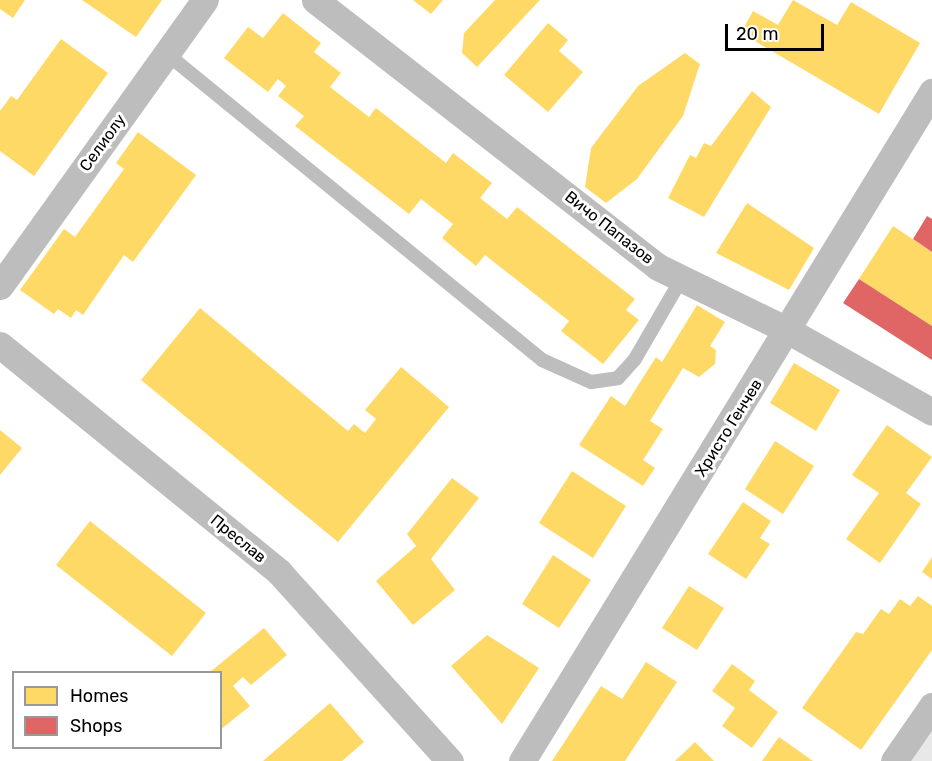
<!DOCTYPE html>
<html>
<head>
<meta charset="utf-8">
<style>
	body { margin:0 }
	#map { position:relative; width:932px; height:761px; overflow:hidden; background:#fff; font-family:Rubik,sans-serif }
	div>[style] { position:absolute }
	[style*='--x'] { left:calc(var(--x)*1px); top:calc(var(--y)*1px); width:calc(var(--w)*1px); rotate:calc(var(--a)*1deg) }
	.green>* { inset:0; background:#e8e8e8 }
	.homes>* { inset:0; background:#ffd966 }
	.shops>* { inset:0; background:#e06666 }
	.lane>* { height:14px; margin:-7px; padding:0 7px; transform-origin:7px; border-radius:7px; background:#bdbdbd }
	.street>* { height:27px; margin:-13.5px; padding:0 13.5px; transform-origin:13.5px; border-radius:13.5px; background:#bdbdbd }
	span { translate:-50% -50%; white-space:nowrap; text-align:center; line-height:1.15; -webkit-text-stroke:6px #fff; paint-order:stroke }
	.street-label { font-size:16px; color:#000 }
	.legend { position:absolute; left:12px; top:671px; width:210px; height:78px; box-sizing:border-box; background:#fff; border:2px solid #999; margin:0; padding:8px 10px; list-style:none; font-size:18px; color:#000 }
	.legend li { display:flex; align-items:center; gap:12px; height:30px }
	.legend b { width:30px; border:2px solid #999 }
	.scale { position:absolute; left:725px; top:24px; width:99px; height:27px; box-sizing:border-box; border:3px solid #000; border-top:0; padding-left:8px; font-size:18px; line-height:21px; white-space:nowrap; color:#000; -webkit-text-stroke:4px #fff; paint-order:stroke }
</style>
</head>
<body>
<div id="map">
	<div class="green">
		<i style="clip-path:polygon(932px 706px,932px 761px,894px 761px)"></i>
	</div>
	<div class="homes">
		<i style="clip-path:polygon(0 0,25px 0,13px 18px,0 9px)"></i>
		<i style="clip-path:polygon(82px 0,162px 0,136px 37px)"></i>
		<i style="clip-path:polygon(413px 0,443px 0,431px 14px)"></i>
		<i style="clip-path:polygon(495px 0,540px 0,477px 67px,462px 53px,464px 33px)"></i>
		<i style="clip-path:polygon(793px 0,837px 25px,851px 2px,920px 43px,879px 114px,741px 33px,753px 11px,778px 25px)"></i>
		<i style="clip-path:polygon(283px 13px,321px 43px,314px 52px,341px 73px,330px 87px,369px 117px,376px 108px,446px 163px,453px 153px,492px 183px,480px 198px,507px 219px,517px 207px,635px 299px,626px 310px,639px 320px,603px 364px,561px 331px,569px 321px,485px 255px,476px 266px,442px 238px,453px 224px,421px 199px,409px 214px,295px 126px,304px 116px,278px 96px,286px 86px,278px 79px,268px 92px,224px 58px,248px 27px,263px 38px)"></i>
		<i style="clip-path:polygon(548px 23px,568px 40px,559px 51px,583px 72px,548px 112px,504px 75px)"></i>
		<i style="clip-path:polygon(61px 39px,108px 73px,34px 176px,0 151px,0 111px,11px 96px,17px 100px)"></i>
		<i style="clip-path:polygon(685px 53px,700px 64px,683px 116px,637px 179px,606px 203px,585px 187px,591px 148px,638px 86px)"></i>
		<i style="clip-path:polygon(752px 91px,771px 107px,704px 217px,668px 198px,690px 155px,696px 158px,704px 143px,711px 146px)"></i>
		<i style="clip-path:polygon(138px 132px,196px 175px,133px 262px,124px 255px,83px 315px,76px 310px,71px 318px,58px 309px,54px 314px,20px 290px,64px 229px,75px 237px,124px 169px,116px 163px)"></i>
		<i style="clip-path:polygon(747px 203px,814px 248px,789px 290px,716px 253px)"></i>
		<i style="clip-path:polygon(893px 226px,932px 252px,932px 326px,859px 279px)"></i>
		<i style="clip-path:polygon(697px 305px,725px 322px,710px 346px,716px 350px,715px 364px,699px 377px,683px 368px,650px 421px,663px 429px,643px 460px,655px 468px,643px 486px,579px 445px,611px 396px,625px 406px,656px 357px,662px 362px)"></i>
		<i style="clip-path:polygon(200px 308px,348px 431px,354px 424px,365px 433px,376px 419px,365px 410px,401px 367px,449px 407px,338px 542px,141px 380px)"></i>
		<i style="clip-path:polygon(794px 363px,840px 390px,816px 431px,770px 403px)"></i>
		<i style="clip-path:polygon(887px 425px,932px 457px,906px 493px,921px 504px,880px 563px,846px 539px,879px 493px,852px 475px)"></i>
		<i style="clip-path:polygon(0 430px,22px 448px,0 475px)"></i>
		<i style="clip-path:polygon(775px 441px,814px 466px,783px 514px,745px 489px)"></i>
		<i style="clip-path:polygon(572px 471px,626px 506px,593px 558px,539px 523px)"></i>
		<i style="clip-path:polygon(452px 478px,479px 498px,431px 559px,455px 590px,413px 625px,376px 581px,416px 546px,407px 534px)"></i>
		<i style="clip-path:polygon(743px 502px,771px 521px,760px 538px,770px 544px,746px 579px,708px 554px)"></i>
		<i style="clip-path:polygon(90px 521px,206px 613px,172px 656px,56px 565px)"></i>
		<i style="clip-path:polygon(553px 555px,591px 580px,559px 628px,522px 604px)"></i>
		<i style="clip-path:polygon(932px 557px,932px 579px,922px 572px)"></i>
		<i style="clip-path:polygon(689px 586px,724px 608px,697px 650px,662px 628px)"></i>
		<i style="clip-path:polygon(918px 596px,932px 606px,932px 650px,861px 750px,802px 708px,856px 632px,863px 634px,881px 609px,889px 614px,900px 599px,910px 606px)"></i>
		<i style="clip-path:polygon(264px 628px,287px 655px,251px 685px,243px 677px,233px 686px,250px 706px,220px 730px,220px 672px,210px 672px)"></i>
		<i style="clip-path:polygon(487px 635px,539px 668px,502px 724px,451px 666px)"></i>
		<i style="clip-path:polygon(646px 662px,677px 682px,625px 761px,552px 761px,601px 686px,622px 699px)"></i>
		<i style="clip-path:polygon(732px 664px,755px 681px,749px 690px,778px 712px,752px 748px,722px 726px,735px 708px,712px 691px)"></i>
		<i style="clip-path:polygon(330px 703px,364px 742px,342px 761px,263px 761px)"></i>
		<i style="clip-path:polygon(779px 737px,813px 761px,762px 761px)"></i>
		<i style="clip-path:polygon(695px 742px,714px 761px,675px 761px)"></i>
	</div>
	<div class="shops">
		<i style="clip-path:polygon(927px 216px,932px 219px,932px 252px,913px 239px)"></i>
		<i style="clip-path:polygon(859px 279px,932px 326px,932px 360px,843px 303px)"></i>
	</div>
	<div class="lane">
		<i style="--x:167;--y:54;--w:484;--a:39.2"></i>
		<i style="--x:542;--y:360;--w:54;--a:24.2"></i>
		<i style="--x:591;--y:382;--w:27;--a:-8"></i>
		<i style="--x:618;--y:378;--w:25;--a:-48"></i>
		<i style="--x:635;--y:359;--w:94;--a:-59.9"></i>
	</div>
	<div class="street">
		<i style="--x:315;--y:0;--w:435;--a:37.9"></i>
		<i style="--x:658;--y:267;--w:146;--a:26"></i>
		<i style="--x:789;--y:331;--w:164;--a:29.5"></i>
		<i style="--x:0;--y:286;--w:352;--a:-54.4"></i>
		<i style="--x:0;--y:345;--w:360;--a:39.1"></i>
		<i style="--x:279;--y:572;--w:255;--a:47.9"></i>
		<i style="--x:522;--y:761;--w:785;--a:-58.5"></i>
		<i style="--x:894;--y:761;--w:67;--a:-55.4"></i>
	</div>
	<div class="street-label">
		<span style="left:103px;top:143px;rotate:-54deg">Селиолу</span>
		<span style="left:609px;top:228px;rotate:38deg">Вичо Папазов</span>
		<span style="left:729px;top:428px;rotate:-58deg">Христо Генчев</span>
		<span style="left:238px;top:539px;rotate:39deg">Преслав</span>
	</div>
	<ul class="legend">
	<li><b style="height:16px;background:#ffd966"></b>Homes</li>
	<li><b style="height:16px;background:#e06666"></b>Shops</li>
	</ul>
	<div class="scale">20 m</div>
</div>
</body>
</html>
